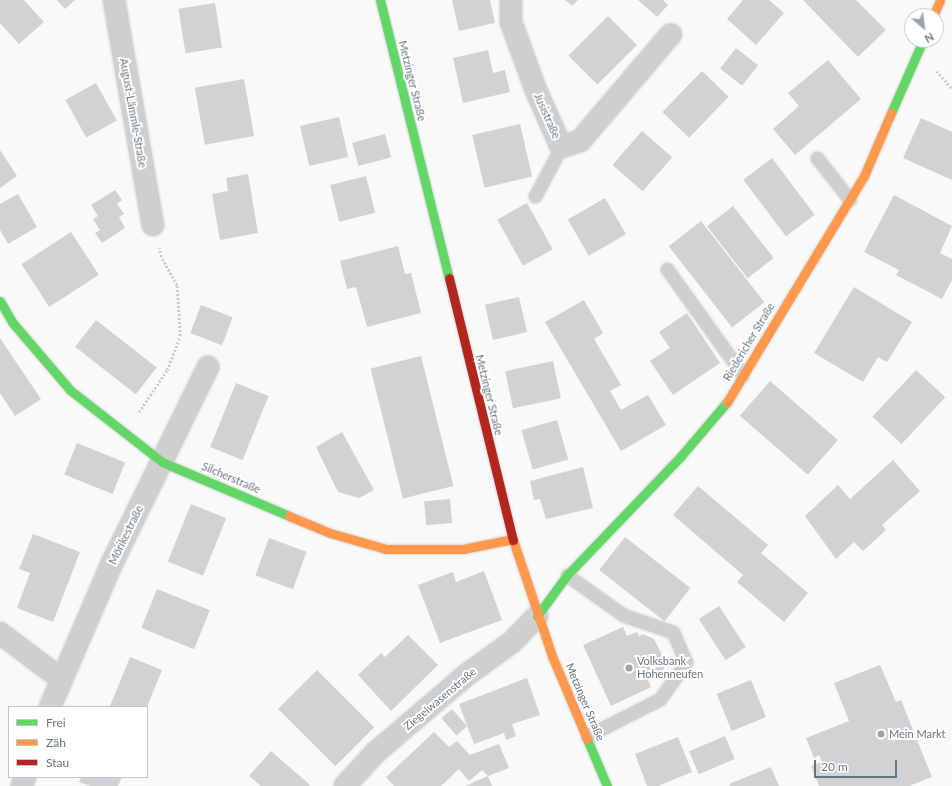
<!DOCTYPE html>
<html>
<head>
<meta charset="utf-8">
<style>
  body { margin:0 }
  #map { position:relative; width:952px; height:786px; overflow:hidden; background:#f9f9f9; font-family:Lato,sans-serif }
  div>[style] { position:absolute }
  .building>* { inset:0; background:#d0d2d3; transform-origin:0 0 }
  .path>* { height:2.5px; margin-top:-1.25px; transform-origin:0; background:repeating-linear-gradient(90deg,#cbcccd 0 2px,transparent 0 4px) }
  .roads { filter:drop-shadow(0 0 1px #d5d6d7) drop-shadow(0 0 1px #d5d6d7) }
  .lane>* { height:13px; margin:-6.5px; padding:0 6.5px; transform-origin:6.5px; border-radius:6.5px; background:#cecfd0 }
  .street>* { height:22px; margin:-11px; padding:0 11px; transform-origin:11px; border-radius:11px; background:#cecfd0 }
  .fast>* { height:9px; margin:-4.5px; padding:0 4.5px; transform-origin:4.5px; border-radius:4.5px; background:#63d668 }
  .slow>* { height:9px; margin:-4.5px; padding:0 4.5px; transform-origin:4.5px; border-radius:4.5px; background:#ff974d }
  .jam>* { height:9px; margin:-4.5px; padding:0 4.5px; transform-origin:4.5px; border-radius:4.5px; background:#b3261e }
  .dots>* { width:11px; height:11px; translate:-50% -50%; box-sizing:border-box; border:2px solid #fff; border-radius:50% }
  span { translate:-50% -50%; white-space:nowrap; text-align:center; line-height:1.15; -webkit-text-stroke:4px #fff; paint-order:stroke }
  .street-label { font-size:11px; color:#657683 }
  .poi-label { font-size:11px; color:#657683 }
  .left { translate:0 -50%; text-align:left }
  .legend { position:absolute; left:8px; top:706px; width:140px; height:72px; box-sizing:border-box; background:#fff; border:1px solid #c1c8cd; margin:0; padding:5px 7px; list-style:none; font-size:12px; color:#657683 }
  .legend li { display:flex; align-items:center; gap:8px; height:20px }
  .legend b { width:20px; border:1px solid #c1c8cd }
  .north { position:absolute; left:904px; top:8px; width:40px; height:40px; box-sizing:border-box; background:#fff; border:1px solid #c1c8cd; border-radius:50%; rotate:152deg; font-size:11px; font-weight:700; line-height:16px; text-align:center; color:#657683 }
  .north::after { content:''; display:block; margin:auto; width:14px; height:18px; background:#99a4ac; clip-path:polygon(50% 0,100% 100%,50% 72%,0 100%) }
  .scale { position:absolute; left:814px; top:760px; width:83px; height:18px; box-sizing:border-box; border:2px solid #657683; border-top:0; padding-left:5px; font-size:12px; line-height:14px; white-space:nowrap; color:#657683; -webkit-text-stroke:3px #fff; paint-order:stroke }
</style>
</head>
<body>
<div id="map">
  <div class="building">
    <i style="clip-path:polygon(0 0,24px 0,44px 22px,19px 44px,0 23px)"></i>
    <i style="clip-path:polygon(57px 0,75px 0,65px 9px)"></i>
    <i style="clip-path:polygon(452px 0,490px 0,495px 23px,459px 31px)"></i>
    <i style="clip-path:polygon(565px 0,578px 0,572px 6px)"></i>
    <i style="clip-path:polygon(638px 0,663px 0,668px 5px,657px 17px)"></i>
    <i style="clip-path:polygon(743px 0,769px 0,784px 13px,756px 45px,727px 19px)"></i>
    <i style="clip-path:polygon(803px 0,856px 0,886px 30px,858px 57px)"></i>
    <i style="left:215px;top:3px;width:45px;height:37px;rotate:81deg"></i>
    <i style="left:608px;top:16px;width:41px;height:56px;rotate:45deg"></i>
    <i style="left:736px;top:48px;width:28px;height:26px;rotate:38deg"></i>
    <i style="clip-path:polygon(488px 50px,493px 73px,505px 70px,510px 92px,463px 103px,453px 58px)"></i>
    <i style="clip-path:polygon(828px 60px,861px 99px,795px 155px,773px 129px,799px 106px,788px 93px)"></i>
    <i style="left:702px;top:71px;width:37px;height:57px;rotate:44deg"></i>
    <i style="left:244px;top:79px;width:58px;height:50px;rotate:80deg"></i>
    <i style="left:96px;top:83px;width:43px;height:35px;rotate:61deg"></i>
    <i style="left:339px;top:117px;width:41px;height:40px;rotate:77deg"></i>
    <i style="clip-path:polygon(921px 118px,952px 132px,952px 180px,903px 158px)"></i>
    <i style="left:520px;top:124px;width:54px;height:49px;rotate:77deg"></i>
    <i style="left:642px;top:131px;width:40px;height:45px;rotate:41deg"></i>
    <i style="left:385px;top:134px;width:24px;height:34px;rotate:75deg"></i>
    <i style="clip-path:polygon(0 150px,17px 176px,0 188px)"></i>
    <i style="left:772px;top:158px;width:71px;height:36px;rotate:53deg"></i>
    <i style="clip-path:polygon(248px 174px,258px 233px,220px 240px,212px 194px,228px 191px,226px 178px)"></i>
    <i style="left:366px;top:176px;width:38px;height:37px;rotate:76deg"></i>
    <i style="clip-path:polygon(115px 190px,122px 200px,117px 204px,124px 214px,119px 217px,125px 228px,102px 243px,95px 233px,100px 230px,93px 219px,98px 216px,91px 205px)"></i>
    <i style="clip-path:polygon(18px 194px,37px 227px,8px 244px,0 230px,0 204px)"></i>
    <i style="clip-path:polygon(894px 195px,952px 226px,940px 253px,952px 259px,952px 280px,942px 299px,896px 275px,899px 270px,864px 252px)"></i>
    <i style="left:605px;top:198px;width:42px;height:43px;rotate:60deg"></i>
    <i style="left:527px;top:203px;width:53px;height:34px;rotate:61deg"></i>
    <i style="left:733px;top:206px;width:66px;height:33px;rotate:52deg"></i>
    <i style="left:701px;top:221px;width:103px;height:41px;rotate:52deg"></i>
    <i style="left:71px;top:232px;width:51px;height:59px;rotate:57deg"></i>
    <i style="clip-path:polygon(398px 246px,405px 274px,411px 273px,421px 313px,367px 327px,356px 287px,347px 289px,340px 261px)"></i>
    <i style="clip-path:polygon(854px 287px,912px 322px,887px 362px,878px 357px,863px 382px,814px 353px)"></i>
    <i style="left:519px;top:297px;width:36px;height:35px;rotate:77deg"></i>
    <i style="clip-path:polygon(584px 300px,603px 333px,594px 339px,621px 385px,610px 391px,621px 410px,648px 395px,666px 425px,621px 451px,545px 322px)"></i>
    <i style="left:201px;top:305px;width:34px;height:30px;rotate:21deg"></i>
    <i style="clip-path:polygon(687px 313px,720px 363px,673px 395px,650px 361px,670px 348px,659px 332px)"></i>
    <i style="left:96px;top:320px;width:77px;height:34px;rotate:38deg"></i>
    <i style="clip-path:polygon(0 338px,41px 399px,15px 416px,0 393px)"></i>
    <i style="left:421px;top:356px;width:134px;height:52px;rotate:76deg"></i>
    <i style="left:553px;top:361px;width:38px;height:49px;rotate:78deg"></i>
    <i style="left:916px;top:370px;width:40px;height:64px;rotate:43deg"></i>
    <i style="left:770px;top:381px;width:90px;height:46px;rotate:41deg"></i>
    <i style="left:236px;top:383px;width:35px;height:69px;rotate:22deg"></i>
    <i style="left:557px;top:420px;width:41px;height:37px;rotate:74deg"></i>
    <i style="clip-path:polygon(342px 432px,374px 490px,359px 498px,338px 492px,316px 447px)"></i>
    <i style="left:77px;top:443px;width:52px;height:34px;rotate:22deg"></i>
    <i style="clip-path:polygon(893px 460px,920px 491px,882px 525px,886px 530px,863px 551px,854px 542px,836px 559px,805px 516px,838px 485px,850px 499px)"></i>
    <i style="clip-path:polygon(583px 467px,593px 508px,546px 519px,540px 499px,534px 500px,530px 481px)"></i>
    <i style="clip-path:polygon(698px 486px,768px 545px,761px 553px,808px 593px,784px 622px,737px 582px,743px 575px,673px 515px)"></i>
    <i style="left:450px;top:499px;width:24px;height:26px;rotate:85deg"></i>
    <i style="left:191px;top:504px;width:38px;height:62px;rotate:22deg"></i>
    <i style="clip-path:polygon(33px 534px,80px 552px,53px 622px,17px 608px,30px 573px,19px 569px)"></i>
    <i style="left:625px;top:537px;width:83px;height:42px;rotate:38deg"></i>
    <i style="left:269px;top:538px;width:40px;height:40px;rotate:20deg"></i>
    <i style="clip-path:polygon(484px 571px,502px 620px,440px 643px,418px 585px,453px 572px,456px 582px)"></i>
    <i style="left:157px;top:589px;width:57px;height:42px;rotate:22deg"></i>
    <i style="left:719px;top:606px;width:49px;height:24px;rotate:57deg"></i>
    <i style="clip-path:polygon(623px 627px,627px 636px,637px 632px,639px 636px,643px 634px,654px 639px,666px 663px,662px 673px,648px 680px,651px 687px,611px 706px,583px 645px)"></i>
    <i style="clip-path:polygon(408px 635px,438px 665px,391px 711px,358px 675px,381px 653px,385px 657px)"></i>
    <i style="clip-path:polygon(130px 657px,162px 670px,147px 707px,110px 706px)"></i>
    <i style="clip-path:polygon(880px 665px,896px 702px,901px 700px,932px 777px,909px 786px,819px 786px,811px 766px,822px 762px,819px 755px,814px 758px,806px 738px,849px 721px,834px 683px)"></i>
    <i style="left:317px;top:670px;width:81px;height:55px;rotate:45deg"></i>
    <i style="clip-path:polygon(527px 678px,540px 715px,512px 724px,516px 736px,506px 740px,504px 733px,474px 744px,459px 704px)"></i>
    <i style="left:751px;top:680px;width:40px;height:37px;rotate:68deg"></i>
    <i style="left:452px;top:709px;width:23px;height:14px;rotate:49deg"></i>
    <i style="clip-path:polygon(434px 732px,449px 747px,457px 741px,470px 755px,499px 744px,509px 768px,488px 776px,482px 770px,469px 781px,459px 769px,441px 786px,394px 786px,386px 777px)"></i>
    <i style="left:725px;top:736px;width:25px;height:39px;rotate:67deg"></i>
    <i style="clip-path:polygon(678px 737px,692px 772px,658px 786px,647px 786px,635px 754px)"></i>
    <i style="clip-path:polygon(271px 751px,310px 785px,309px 786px,261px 786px,249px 776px)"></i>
    <i style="clip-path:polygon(771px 767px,779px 786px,730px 786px,729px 784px)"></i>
    <i style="clip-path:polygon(488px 776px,492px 786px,465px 786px)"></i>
    <i style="clip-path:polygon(81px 777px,122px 777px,118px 786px,90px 786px,79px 782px)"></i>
  </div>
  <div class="path">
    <i style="left:937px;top:71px;width:23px;rotate:50deg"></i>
    <i style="left:139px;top:412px;width:50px;rotate:-56.3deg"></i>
    <i style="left:167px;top:370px;width:36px;rotate:-69deg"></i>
    <i style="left:180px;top:336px;width:51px;rotate:-93.4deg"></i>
    <i style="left:177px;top:285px;width:32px;rotate:-120deg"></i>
    <i style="left:161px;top:257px;width:9px;rotate:-103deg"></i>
  </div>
  <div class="roads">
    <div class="lane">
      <i style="left:817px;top:158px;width:53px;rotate:51.8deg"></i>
      <i style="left:535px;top:196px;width:55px;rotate:-62deg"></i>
      <i style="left:667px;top:269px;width:130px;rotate:54.4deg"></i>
      <i style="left:567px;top:575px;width:69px;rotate:35.5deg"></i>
      <i style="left:623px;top:615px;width:53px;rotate:18.8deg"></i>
      <i style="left:673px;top:632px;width:33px;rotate:67deg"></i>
      <i style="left:686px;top:662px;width:45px;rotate:125.1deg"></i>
      <i style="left:660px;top:699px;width:82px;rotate:153.1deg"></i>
    </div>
    <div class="street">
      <i style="left:114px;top:0;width:228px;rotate:80.2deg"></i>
      <i style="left:511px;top:0;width:22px;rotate:90deg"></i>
      <i style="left:511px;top:22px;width:70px;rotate:70deg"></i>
      <i style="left:535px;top:88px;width:64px;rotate:66.2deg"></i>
      <i style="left:561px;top:147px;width:20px;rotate:-18deg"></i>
      <i style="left:580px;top:141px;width:140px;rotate:-49.6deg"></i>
      <i style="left:0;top:633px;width:76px;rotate:37deg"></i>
      <i style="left:50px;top:707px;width:159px;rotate:-66.7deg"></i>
      <i style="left:113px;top:561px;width:216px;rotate:-63.9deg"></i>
      <i style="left:22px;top:786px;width:9px;rotate:-72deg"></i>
      <i style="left:345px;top:786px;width:45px;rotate:-47.7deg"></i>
      <i style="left:375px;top:753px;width:118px;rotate:-40.5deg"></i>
      <i style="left:465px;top:676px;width:58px;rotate:-35.9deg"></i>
      <i style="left:512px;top:642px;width:36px;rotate:-46deg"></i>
    </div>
    <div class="fast">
      <i style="left:380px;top:0;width:286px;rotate:76.1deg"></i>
      <i style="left:891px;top:113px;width:80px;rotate:-66.3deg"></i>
      <i style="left:0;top:301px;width:24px;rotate:60deg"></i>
      <i style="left:12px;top:322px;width:89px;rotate:49.5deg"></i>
      <i style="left:70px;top:390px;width:117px;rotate:38deg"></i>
      <i style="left:162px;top:462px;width:138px;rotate:23deg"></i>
      <i style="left:537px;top:616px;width:51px;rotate:-53.8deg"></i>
      <i style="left:567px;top:575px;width:165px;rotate:-46.2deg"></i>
      <i style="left:681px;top:456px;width:71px;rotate:-49.6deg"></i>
      <i style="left:587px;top:739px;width:51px;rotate:66.9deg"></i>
    </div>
    <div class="slow">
      <i style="left:933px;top:16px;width:17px;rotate:-66deg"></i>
      <i style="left:727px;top:402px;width:264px;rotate:-58.8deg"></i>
      <i style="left:864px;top:176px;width:69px;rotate:-66.8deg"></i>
      <i style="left:289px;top:516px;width:44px;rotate:22.5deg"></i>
      <i style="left:330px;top:533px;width:58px;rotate:15.9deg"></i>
      <i style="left:386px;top:549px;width:77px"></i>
      <i style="left:463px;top:549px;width:51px;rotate:-11.3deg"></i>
      <i style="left:513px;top:540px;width:122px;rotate:71.4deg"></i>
      <i style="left:552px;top:656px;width:90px;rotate:67.1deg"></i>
    </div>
    <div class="jam">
      <i style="left:449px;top:278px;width:270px;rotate:76.3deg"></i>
    </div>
  </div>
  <div class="dots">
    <i style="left:629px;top:668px;background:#99a4ac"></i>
    <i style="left:881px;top:734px;background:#99a4ac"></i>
  </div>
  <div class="street-label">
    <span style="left:412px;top:81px;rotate:76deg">Metzinger Straße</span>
    <span style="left:133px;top:113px;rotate:80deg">August-Lämmle-Straße</span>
    <span style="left:547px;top:116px;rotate:66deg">Jusistraße</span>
    <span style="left:749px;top:342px;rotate:-59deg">Riedericher Straße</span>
    <span style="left:489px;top:395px;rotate:76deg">Metzinger Straße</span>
    <span style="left:231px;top:478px;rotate:23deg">Silcherstraße</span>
    <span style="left:126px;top:535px;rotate:-64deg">Mörikestraße</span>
    <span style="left:440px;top:699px;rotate:-40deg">Ziegelwasenstraße</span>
    <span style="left:585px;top:702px;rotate:67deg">Metzinger Straße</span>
  </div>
  <div class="poi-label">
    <span class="left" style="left:637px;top:668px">Volksbank<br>Hohenneufen</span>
    <span class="left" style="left:889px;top:734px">Mein Markt</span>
  </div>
  <ul class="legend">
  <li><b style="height:5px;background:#63d668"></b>Frei</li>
  <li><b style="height:5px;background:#ff974d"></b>Zäh</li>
  <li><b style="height:5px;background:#b3261e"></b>Stau</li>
  </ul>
  <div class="north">N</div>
  <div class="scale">20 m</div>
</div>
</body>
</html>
